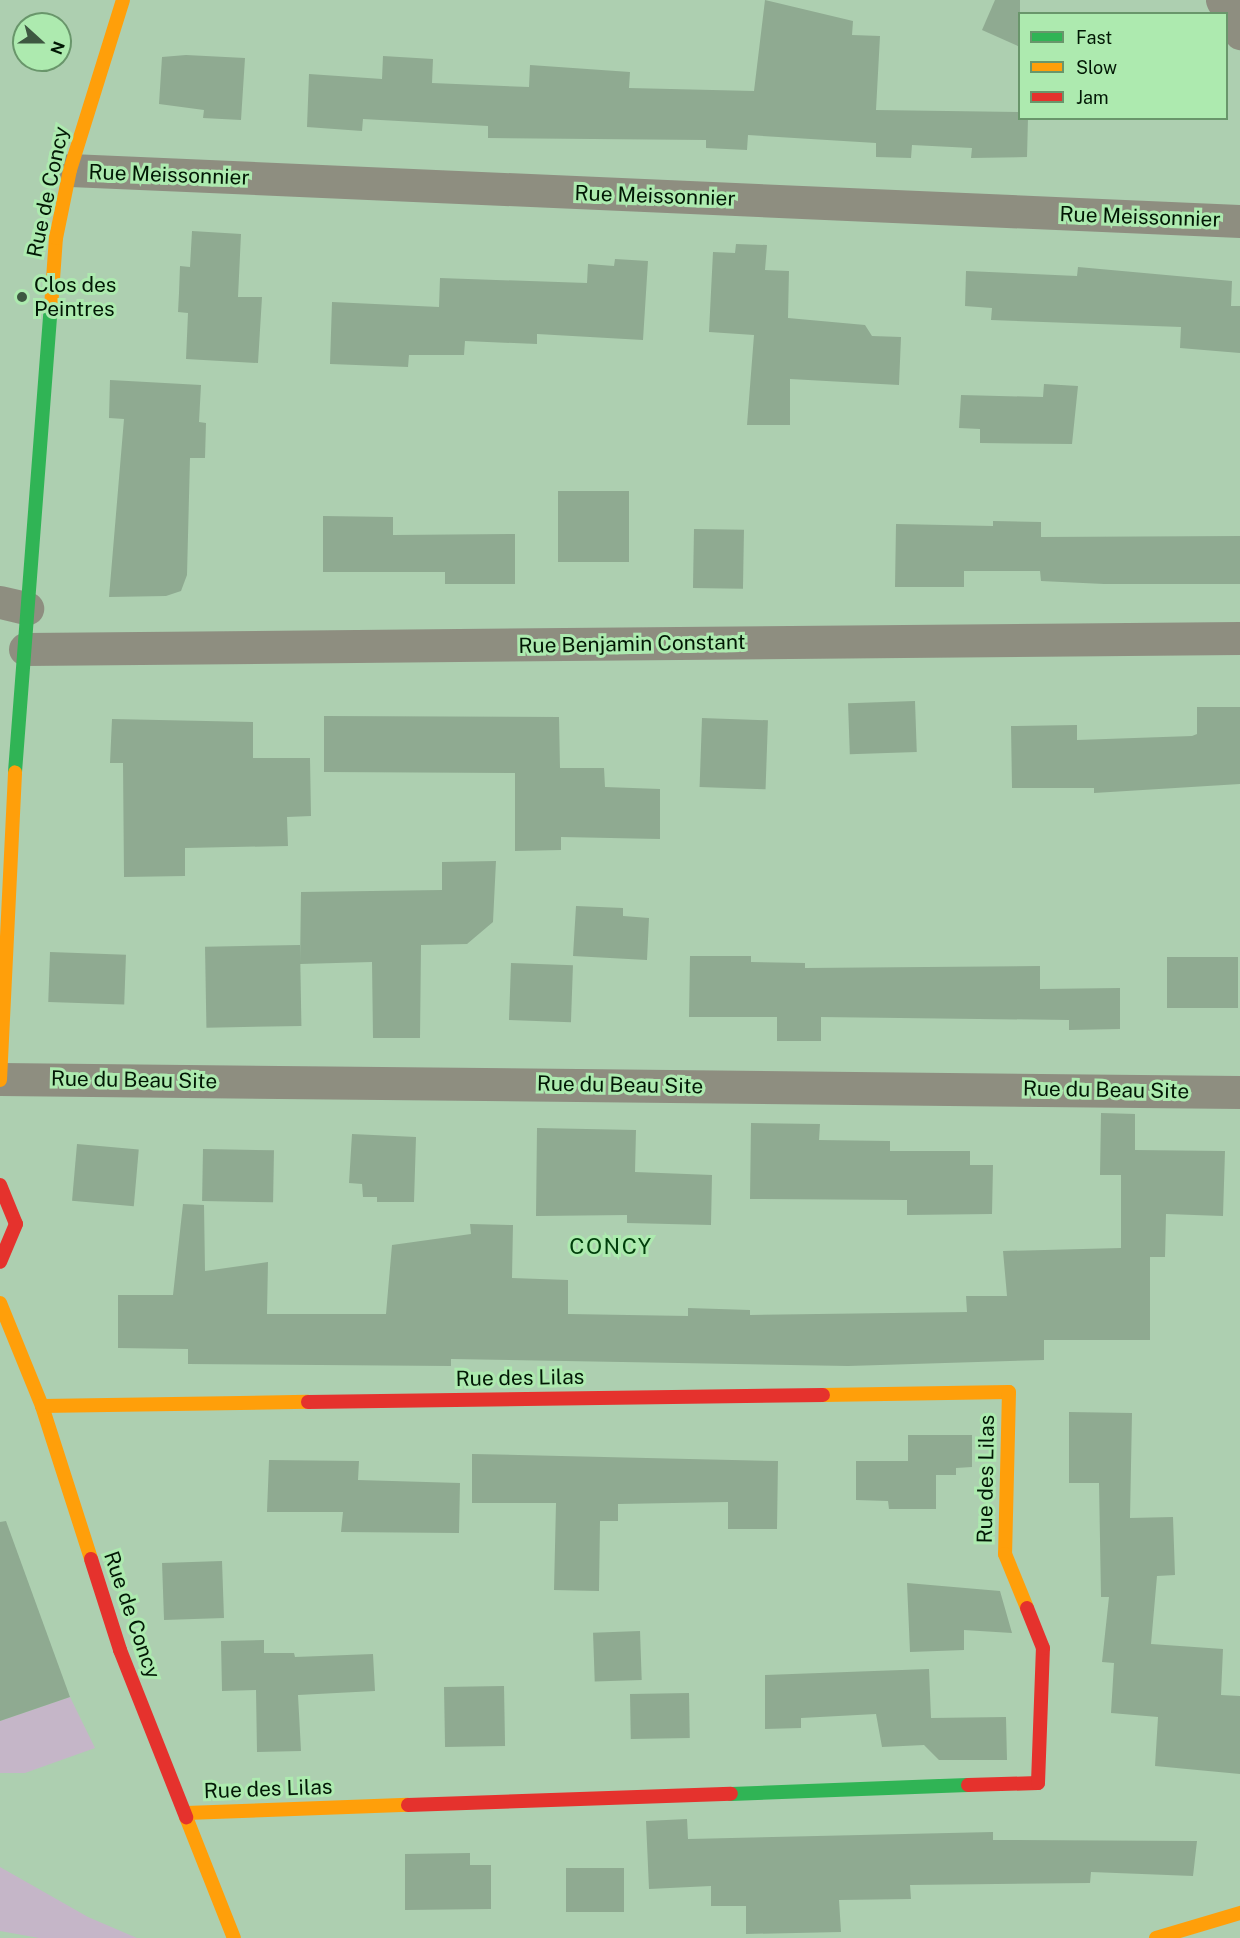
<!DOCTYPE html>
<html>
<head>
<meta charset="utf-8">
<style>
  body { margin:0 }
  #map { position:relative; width:1240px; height:1938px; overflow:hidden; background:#adcfb0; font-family:"Public Sans",sans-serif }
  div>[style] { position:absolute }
  .green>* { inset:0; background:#c5b6c8 }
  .building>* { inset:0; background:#8faa91; transform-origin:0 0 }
  .street>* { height:33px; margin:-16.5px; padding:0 16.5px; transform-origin:16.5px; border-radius:16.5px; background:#8e8e80 }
  .fast>* { height:14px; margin:-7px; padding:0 7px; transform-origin:7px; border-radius:7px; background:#30b455 }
  .slow>* { height:14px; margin:-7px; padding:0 7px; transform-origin:7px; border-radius:7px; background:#ff9f0a }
  .jam>* { height:14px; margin:-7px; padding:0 7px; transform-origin:7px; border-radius:7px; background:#e5322d }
  .dots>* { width:16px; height:16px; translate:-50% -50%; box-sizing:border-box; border:3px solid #adeaaf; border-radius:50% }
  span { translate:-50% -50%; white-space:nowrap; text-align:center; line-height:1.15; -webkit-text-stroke:6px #adeaaf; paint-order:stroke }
  .street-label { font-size:21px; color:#021805 }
  .poi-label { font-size:21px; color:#021805 }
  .left { translate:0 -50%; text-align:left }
  .neighbourhood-label { font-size:22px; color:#003e0b; letter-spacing:1.5px }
  .legend { position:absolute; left:1018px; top:12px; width:210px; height:108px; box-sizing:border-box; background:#adeaaf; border:2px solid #69966b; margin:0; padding:8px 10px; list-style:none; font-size:18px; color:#021805 }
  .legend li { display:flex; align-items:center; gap:12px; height:30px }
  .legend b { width:30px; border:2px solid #69966b }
  .north { position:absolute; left:12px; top:12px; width:60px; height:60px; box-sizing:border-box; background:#adeaaf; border:2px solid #69966b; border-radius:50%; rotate:111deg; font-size:16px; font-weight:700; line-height:24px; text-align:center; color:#021805 }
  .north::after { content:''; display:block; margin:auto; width:21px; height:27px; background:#3e5841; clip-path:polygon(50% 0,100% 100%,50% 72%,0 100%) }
</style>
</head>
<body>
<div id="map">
  <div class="green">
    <i style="clip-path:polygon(70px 1697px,95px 1748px,25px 1773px,0 1773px,0 1721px)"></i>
    <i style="clip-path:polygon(0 1867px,88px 1917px,137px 1938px,39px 1938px,0 1931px)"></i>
  </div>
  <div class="building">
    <i style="clip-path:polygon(765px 0,853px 21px,852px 35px,880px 36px,876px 110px,1020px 112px,1020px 118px,1028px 118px,1027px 157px,971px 158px,972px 148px,912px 145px,911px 158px,876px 157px,876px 143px,748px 135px,747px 150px,706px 148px,706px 140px,488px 138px,488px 126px,363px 119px,362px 131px,307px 127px,309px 74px,382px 79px,383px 56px,433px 59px,432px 83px,529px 87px,530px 65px,630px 72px,629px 88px,754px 91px)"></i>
    <i style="clip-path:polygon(995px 0,1020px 0,1020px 47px,982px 30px)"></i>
    <i style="clip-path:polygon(186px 55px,245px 58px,241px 120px,203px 118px,204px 110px,159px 104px,162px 57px)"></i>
    <i style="clip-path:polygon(192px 231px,241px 234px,238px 297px,262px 297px,258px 363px,186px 359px,188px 313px,178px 312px,179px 293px,180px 266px,190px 267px)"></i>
    <i style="clip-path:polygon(736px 244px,767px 245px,765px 270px,789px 271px,788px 318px,865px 325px,872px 336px,901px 337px,899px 385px,790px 379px,790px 425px,747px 425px,754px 335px,709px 332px,713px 252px,735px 253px)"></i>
    <i style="clip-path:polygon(615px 259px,648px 261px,643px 340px,537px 334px,537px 344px,465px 341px,464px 355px,409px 355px,408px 367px,330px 364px,332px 302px,439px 307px,440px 278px,587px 283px,588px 264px,614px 266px)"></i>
    <i style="clip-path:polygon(1078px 267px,1232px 281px,1231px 306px,1240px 306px,1240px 353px,1180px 348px,1181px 327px,991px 320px,992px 308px,965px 306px,966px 271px,1077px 276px)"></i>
    <i style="clip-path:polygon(110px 380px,201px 385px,199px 422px,206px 423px,205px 458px,190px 458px,187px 575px,181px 591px,166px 596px,109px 597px,124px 419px,109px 418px)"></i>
    <i style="clip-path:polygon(1044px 384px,1078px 386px,1072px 444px,980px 443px,980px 429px,959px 428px,961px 395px,1043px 397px)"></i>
    <i style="left:558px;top:491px;width:71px;height:71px"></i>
    <i style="clip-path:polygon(323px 516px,393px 517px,393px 535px,515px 534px,515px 584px,445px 584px,445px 572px,323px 572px)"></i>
    <i style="clip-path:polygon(993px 521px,1041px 522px,1041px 537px,1240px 536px,1240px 584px,1104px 584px,1041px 581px,1040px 571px,964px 571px,964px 587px,895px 587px,896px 524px,993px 526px)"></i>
    <i style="left:694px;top:529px;width:50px;height:59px;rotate:1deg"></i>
    <i style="left:915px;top:701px;width:51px;height:67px;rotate:88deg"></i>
    <i style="clip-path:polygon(1197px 707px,1240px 707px,1240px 784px,1094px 793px,1094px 788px,1012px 788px,1011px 726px,1077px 725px,1077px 740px,1192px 736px,1197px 734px)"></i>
    <i style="clip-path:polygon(324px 716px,559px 717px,560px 768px,604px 768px,605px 787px,660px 789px,660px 839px,561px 837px,561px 850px,515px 851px,515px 773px,324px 772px)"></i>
    <i style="left:702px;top:718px;width:66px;height:69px;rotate:2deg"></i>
    <i style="clip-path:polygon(112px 719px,253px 722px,253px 758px,310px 758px,311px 816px,287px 817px,288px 846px,185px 848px,185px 876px,124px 877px,123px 763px,110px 763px)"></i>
    <i style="clip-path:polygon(496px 861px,493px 922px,467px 944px,421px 945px,420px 1038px,373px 1038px,372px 962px,300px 964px,301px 892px,442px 890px,442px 862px)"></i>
    <i style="clip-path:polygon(576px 906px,623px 908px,623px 916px,649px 918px,647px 960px,573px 956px)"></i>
    <i style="left:300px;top:945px;width:81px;height:95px;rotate:89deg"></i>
    <i style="left:50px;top:952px;width:76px;height:50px;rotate:2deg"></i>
    <i style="clip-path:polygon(690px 956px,751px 956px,751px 962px,805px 963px,805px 968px,1040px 966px,1040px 989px,1120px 988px,1120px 1029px,1069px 1030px,1069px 1020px,821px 1017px,821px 1041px,777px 1041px,777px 1017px,689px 1017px)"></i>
    <i style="left:1238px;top:957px;width:51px;height:71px;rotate:90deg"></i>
    <i style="left:511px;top:963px;width:62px;height:57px;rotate:2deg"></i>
    <i style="clip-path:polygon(1101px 1113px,1135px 1114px,1135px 1150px,1225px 1151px,1223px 1216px,1166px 1214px,1165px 1257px,1150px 1257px,1150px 1340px,1044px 1340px,1044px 1360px,848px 1366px,451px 1359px,451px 1366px,188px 1364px,188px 1349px,118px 1348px,118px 1295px,173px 1295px,183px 1204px,204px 1205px,205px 1271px,268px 1262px,267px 1314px,386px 1314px,392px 1245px,471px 1234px,470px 1224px,513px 1225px,512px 1278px,568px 1280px,568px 1314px,688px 1316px,688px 1308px,750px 1310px,750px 1315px,967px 1312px,966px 1296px,1007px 1296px,1003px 1251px,1121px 1248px,1121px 1175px,1100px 1175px)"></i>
    <i style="clip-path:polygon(751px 1123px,820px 1124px,819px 1140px,890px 1141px,890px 1151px,970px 1151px,970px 1165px,993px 1165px,992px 1214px,907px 1215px,907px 1200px,750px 1199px)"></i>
    <i style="clip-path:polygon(537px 1128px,636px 1130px,635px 1172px,712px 1175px,711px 1225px,627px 1223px,627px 1215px,536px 1216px)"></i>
    <i style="clip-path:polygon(352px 1134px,416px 1137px,414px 1202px,377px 1202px,377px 1197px,363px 1197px,362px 1184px,349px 1183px)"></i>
    <i style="left:77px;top:1144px;width:62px;height:57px;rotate:5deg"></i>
    <i style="left:203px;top:1149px;width:71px;height:52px;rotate:1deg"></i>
    <i style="clip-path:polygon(1069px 1412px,1132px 1413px,1130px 1518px,1173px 1517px,1175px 1575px,1157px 1576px,1151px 1644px,1223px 1649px,1221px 1695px,1240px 1696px,1240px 1774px,1155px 1766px,1158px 1717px,1111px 1713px,1114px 1663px,1102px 1662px,1109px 1597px,1101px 1597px,1099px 1483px,1069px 1483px)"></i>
    <i style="clip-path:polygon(908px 1435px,972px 1435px,972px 1467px,956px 1468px,956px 1475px,936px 1475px,936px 1509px,889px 1509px,888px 1501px,856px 1500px,856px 1461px,908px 1461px)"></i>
    <i style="clip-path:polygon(472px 1454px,778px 1461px,777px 1529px,728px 1529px,728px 1502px,618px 1504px,618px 1521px,600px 1521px,599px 1591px,554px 1590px,556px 1503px,472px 1503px)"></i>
    <i style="clip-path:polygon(269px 1460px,359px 1461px,358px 1480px,460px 1483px,459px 1533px,341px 1532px,343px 1512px,267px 1512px)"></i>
    <i style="clip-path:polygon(6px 1521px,70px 1697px,0 1721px,0 1522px)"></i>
    <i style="left:222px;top:1561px;width:57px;height:60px;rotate:88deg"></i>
    <i style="clip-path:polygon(907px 1583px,1000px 1591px,1012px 1633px,964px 1630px,964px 1650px,910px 1652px)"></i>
    <i style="left:640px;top:1631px;width:49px;height:47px;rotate:88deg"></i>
    <i style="clip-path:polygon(264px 1640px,264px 1653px,294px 1653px,295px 1657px,373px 1654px,375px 1691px,298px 1695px,301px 1751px,257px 1752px,256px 1690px,222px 1691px,221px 1641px)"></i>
    <i style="clip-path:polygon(929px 1669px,931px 1718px,1006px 1717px,1007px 1760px,939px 1760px,924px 1745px,882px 1747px,876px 1714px,801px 1718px,801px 1728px,765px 1729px,765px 1675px)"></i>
    <i style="left:504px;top:1686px;width:60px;height:60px;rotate:89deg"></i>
    <i style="left:689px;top:1693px;width:45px;height:59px;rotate:89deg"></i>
    <i style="clip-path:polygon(687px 1819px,688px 1839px,993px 1832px,993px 1840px,1197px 1841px,1193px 1876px,1091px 1872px,1090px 1883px,910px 1885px,911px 1899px,839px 1900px,841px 1932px,746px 1934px,746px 1906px,711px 1906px,711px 1886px,649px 1889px,646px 1821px)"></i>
    <i style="clip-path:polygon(470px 1853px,470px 1865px,491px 1865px,491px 1909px,405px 1910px,405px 1854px)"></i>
    <i style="left:566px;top:1868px;width:58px;height:44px"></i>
  </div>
  <div class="street">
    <i style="left:1222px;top:0;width:38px;rotate:61deg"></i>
    <i style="left:70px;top:170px;width:1171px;rotate:2.5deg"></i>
    <i style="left:0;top:602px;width:28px;rotate:13deg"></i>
    <i style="left:25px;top:649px;width:1215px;rotate:-0.52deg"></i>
    <i style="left:0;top:1079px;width:1240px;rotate:0.6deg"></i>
  </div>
  <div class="fast">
    <i style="left:15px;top:772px;width:466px;rotate:-85.6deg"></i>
    <i style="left:731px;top:1794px;width:237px;rotate:-2.2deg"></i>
  </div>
  <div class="slow">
    <i style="left:51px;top:307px;width:69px;rotate:-85.9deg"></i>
    <i style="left:56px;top:238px;width:69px;rotate:-78.4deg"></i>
    <i style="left:70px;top:170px;width:178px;rotate:-72.7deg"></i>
    <i style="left:0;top:1080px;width:308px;rotate:-87.2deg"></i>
    <i style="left:0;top:1303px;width:111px;rotate:67.8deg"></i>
    <i style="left:42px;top:1406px;width:161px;rotate:72.2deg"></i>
    <i style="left:823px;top:1395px;width:186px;rotate:-0.9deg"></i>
    <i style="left:1009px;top:1392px;width:162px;rotate:91.4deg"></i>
    <i style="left:1005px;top:1554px;width:58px;rotate:67.8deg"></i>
    <i style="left:42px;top:1406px;width:266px;rotate:-0.9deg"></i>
    <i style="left:186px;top:1813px;width:222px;rotate:-2.1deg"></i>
    <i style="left:186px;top:1817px;width:130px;rotate:68.4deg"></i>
    <i style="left:1156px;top:1938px;width:88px;rotate:-16.6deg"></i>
  </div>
  <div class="jam">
    <i style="left:0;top:1185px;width:42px;rotate:67.7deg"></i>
    <i style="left:16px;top:1224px;width:41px;rotate:112.8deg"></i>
    <i style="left:308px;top:1402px;width:515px;rotate:-0.78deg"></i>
    <i style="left:91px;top:1559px;width:96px;rotate:72.3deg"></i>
    <i style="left:120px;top:1650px;width:180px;rotate:68.4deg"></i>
    <i style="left:968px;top:1785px;width:70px;rotate:-1.6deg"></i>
    <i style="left:1038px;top:1783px;width:135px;rotate:-87.9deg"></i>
    <i style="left:1043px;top:1648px;width:43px;rotate:-111.8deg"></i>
    <i style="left:408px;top:1805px;width:323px;rotate:-2deg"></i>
  </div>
  <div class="dots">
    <i style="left:22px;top:297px;background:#3e5841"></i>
  </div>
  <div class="street-label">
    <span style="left:169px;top:175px;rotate:2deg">Rue Meissonnier</span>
    <span style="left:48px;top:192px;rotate:-78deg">Rue de Concy</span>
    <span style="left:655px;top:196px;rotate:2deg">Rue Meissonnier</span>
    <span style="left:1140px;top:217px;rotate:2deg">Rue Meissonnier</span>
    <span style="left:632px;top:644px;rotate:-1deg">Rue Benjamin Constant</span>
    <span style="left:134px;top:1080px;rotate:1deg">Rue du Beau Site</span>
    <span style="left:620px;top:1085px;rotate:1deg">Rue du Beau Site</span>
    <span style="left:1106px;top:1090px;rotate:1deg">Rue du Beau Site</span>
    <span style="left:520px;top:1378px;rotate:-1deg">Rue des Lilas</span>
    <span style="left:986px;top:1479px;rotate:-89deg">Rue des Lilas</span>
    <span style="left:132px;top:1615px;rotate:71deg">Rue de Concy</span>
    <span style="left:268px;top:1789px;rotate:-2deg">Rue des Lilas</span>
  </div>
  <div class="poi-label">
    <span class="left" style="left:34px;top:297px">Clos des<br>Peintres</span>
  </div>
  <div class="neighbourhood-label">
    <span style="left:611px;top:1247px">CONCY</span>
  </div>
  <ul class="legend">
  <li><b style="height:8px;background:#30b455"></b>Fast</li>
  <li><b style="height:8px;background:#ff9f0a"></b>Slow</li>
  <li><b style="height:8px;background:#e5322d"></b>Jam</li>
  </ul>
  <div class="north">N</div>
</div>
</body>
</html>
